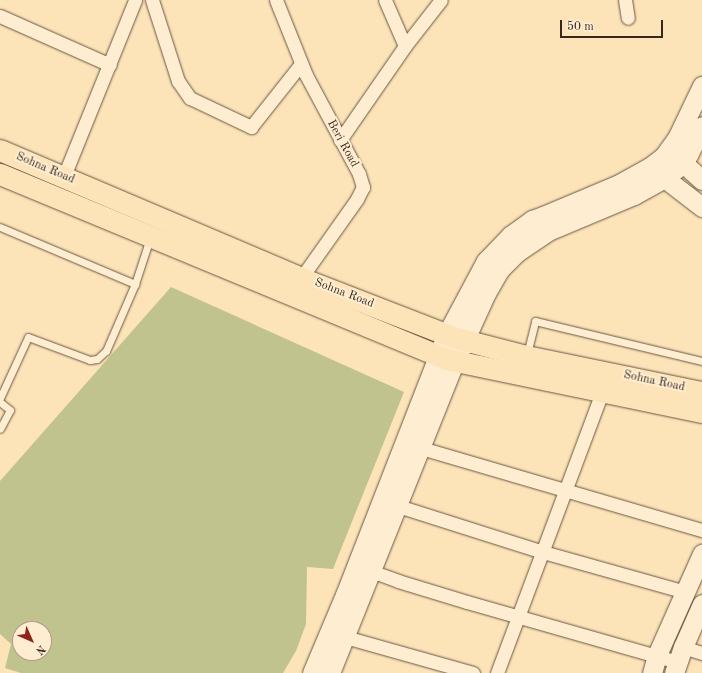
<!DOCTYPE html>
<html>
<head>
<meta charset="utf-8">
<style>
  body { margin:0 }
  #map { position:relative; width:702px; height:673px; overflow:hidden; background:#fde3b8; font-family:"Old Standard TT",serif }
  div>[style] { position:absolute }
  .green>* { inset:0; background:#c0c38e }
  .roads { filter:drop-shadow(0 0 1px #685744) drop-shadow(0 0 1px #685744) }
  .lane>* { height:7px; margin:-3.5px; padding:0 3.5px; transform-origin:3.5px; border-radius:3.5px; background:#feedd1 }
  .street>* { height:13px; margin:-6.5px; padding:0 6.5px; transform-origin:6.5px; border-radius:6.5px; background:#feedd1 }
  .secondary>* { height:19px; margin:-9.5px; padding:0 9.5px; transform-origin:9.5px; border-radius:9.5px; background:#feedd1 }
  .primary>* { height:21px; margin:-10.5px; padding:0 10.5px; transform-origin:10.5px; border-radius:10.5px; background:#fde3b8 }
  span { translate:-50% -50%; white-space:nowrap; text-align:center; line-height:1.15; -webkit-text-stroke:4px #feedd1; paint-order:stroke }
  .street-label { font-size:12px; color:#37281e }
  .north { position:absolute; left:12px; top:621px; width:40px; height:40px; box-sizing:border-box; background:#feedd1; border:1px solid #ae9e89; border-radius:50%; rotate:135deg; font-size:11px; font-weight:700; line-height:16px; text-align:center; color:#37281e }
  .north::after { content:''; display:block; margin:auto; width:14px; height:18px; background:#8f2418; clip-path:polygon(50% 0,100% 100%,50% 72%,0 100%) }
  .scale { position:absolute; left:560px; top:20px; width:103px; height:18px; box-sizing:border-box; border:2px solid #37281e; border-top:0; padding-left:5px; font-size:12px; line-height:14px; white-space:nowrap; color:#37281e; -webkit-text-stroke:3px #feedd1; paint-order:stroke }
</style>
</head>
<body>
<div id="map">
  <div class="green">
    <i style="clip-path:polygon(evenodd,171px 287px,404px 392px,333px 569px,307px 567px,306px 624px,296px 651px,283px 673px,21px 673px,5px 668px,11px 644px,0 634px,0 481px,171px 287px,20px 629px,44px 629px,44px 653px,20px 653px,20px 629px)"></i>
  </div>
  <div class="roads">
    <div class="lane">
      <i style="left:0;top:227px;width:147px;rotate:22.9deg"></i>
      <i style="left:527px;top:354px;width:34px;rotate:-76deg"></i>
      <i style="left:535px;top:321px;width:172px;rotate:13.5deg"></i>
      <i style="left:0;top:398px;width:67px;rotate:-65.3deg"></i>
      <i style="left:28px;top:337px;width:66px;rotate:20.4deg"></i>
      <i style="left:90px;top:360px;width:7px;rotate:-8deg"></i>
      <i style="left:97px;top:359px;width:12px;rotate:-42deg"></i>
      <i style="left:106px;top:351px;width:73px;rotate:-66.6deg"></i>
      <i style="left:135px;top:284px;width:48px;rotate:-71.9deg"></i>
      <i style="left:0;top:402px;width:13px;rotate:39deg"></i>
      <i style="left:10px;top:410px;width:21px;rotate:118deg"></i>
    </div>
    <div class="street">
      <i style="left:152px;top:0;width:85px;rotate:72.2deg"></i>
      <i style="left:178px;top:81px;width:21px;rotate:55deg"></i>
      <i style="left:190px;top:98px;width:68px;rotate:25.4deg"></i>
      <i style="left:251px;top:127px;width:80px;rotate:-51.6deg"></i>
      <i style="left:276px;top:0;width:81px;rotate:68.2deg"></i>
      <i style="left:306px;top:75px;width:112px;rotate:61.8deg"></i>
      <i style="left:359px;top:174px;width:14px;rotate:73deg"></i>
      <i style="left:363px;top:187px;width:13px;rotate:117deg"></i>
      <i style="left:357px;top:199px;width:97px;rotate:125.3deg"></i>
      <i style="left:385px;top:0;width:50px;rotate:66.5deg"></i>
      <i style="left:625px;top:0;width:18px;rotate:81deg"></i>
      <i style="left:0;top:16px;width:120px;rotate:24deg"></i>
      <i style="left:340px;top:140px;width:114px;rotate:-55.3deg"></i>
      <i style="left:405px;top:46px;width:58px;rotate:-52deg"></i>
      <i style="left:64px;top:176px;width:190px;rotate:-68deg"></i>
      <i style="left:421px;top:448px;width:293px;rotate:16.3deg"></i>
      <i style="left:398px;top:506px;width:152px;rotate:17.6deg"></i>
      <i style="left:543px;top:552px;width:148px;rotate:15.7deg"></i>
      <i style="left:371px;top:571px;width:29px;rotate:20deg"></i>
      <i style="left:398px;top:581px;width:72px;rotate:16.9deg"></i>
      <i style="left:467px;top:602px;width:218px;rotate:15.9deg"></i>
      <i style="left:345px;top:637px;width:133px;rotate:15.7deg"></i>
      <i style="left:683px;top:647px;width:20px;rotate:18deg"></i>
      <i style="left:497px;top:673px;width:300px;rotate:-69.5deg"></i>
    </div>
    <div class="secondary">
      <i style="left:674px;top:151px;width:14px;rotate:54deg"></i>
      <i style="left:682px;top:162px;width:27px;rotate:42deg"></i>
      <i style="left:654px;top:170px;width:61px;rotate:37.6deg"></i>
      <i style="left:312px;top:673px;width:85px;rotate:-67.1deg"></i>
      <i style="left:345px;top:595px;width:280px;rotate:-68.7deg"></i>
      <i style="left:447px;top:334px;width:83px;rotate:-61.9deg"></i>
      <i style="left:486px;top:261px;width:35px;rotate:-46deg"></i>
      <i style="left:510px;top:236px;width:27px;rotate:-36deg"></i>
      <i style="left:532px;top:220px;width:12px;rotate:-20deg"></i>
      <i style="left:543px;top:216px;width:82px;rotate:-22.8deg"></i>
      <i style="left:619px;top:184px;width:35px;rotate:-29deg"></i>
      <i style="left:650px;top:167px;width:18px;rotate:-38deg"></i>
      <i style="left:664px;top:156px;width:22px;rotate:-54deg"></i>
      <i style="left:677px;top:138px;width:58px;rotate:-64.3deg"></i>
      <i style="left:330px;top:673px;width:336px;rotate:-68.2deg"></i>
      <i style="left:455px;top:361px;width:75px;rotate:-65.5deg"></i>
      <i style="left:486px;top:293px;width:28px;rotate:-60deg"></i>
      <i style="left:500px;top:269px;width:24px;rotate:-45deg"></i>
      <i style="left:517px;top:252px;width:37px;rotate:-34deg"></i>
      <i style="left:548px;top:231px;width:93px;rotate:-22.7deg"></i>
      <i style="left:634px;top:195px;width:33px;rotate:-29deg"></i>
      <i style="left:663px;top:179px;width:18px;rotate:-38deg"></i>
      <i style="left:677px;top:168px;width:17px;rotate:-50deg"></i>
      <i style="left:688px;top:155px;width:32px;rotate:-64deg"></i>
      <i style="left:652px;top:673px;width:19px;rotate:-74deg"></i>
      <i style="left:657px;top:655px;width:111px;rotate:-66deg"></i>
      <i style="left:674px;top:673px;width:28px;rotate:-71deg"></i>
      <i style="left:683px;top:647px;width:47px;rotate:-66.2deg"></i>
    </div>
    <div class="primary">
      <i style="left:0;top:150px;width:327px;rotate:23deg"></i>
      <i style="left:301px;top:278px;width:166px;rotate:21.2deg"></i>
      <i style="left:456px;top:338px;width:72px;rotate:14.4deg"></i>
      <i style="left:526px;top:356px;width:180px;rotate:11.6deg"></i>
      <i style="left:0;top:174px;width:483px;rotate:22.5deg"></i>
      <i style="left:446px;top:359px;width:261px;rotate:11.7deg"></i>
    </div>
  </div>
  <div class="street-label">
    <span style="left:342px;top:144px;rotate:61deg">Beri Road</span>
    <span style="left:45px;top:169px;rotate:23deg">Sohna Road</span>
    <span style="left:344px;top:294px;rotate:21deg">Sohna Road</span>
    <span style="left:654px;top:382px;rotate:12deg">Sohna Road</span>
  </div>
  <div class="north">N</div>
  <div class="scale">50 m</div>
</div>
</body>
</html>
